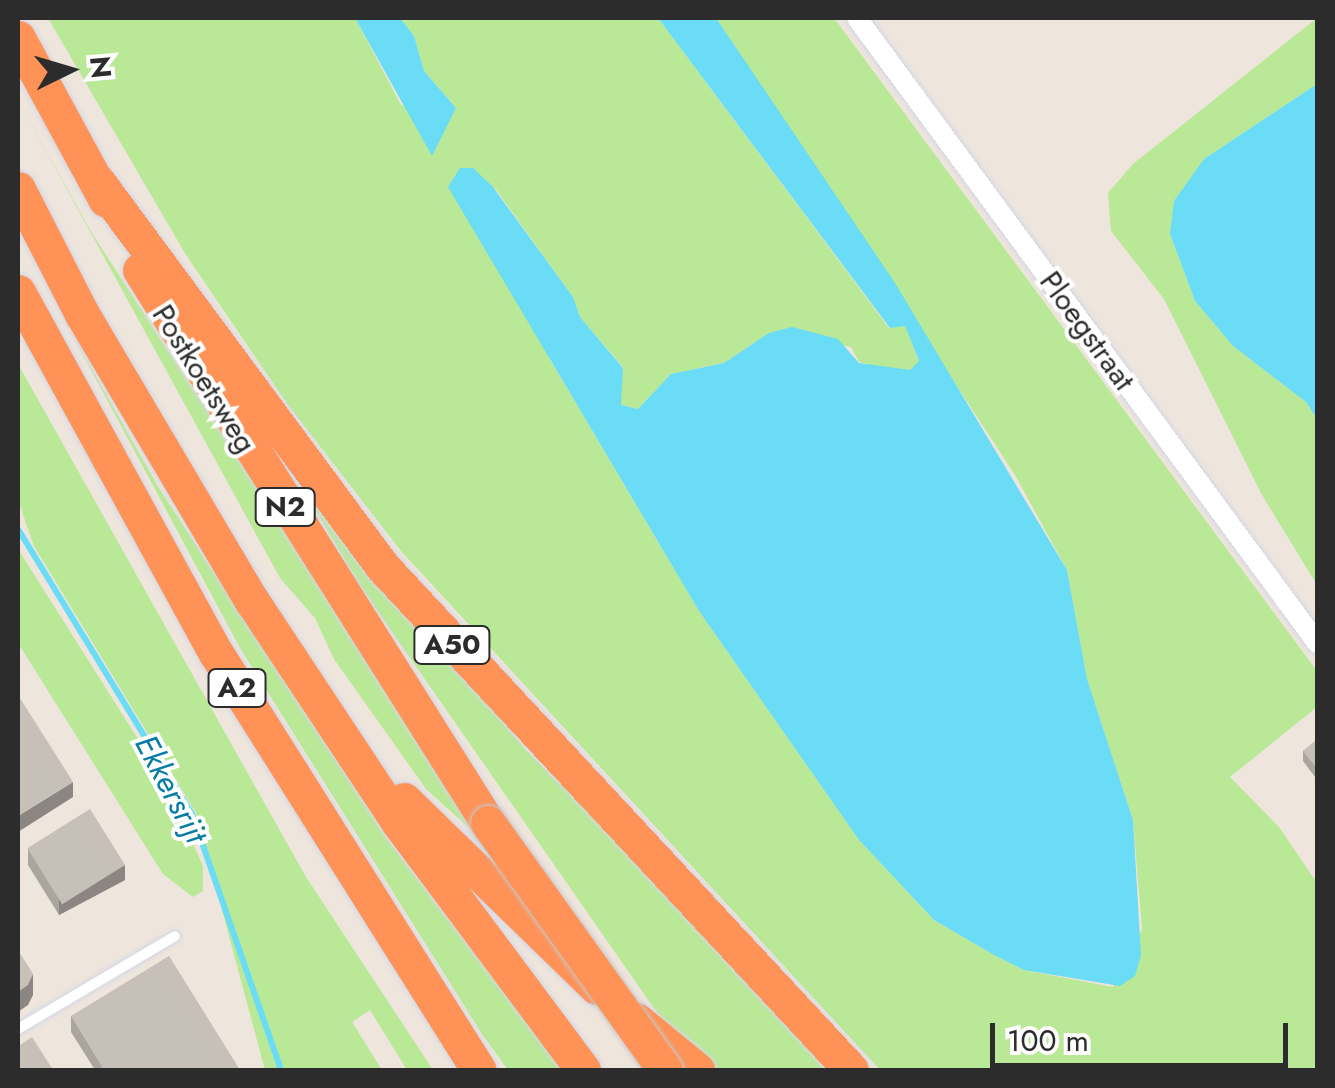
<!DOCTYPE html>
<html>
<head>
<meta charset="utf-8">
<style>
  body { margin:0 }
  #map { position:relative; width:1335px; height:1088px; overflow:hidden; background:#eee5dd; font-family:Jost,sans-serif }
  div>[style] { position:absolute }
  .green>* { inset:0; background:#b9e896 }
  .water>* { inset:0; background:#6adcf6 }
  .stream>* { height:6px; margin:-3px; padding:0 3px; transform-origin:3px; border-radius:3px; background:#6adcf6 }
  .roads { filter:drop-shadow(0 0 2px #d2d7e5) drop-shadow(0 0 2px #d2d7e5) }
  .lane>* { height:10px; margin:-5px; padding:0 5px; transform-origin:5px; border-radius:5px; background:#fff }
  .street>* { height:20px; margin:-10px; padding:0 10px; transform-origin:10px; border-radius:10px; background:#fff }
  .highway>* { height:35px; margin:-17.5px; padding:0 17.5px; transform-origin:17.5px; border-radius:17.5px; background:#ff9257 }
  .bridges { filter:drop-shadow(0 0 2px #c8c8c8) drop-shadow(0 0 2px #c8c8c8) }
  .highway-bridge>* { height:35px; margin:-17.5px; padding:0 17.5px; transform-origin:17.5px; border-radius:17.5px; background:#ff9257 }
  .wall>* { inset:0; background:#aaa59e }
  .shaded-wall>* { inset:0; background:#8b8681 }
  .building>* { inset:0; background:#c6c0b8; transform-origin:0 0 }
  span { translate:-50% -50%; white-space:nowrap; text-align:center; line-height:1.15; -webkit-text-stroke:8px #fff; paint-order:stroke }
  .shield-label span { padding:2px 8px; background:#fff; border:2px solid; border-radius:8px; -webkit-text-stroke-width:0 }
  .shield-label { font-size:28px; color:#2c2c2c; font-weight:700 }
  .street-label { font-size:30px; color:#2c2c2c }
  .water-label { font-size:32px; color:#057ca6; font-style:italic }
  .frame { position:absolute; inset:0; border:20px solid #2c2c2c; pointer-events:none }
  .north { position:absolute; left:20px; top:20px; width:100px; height:100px; -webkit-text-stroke:8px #fff; paint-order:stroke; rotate:85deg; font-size:28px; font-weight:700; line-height:40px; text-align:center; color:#2c2c2c }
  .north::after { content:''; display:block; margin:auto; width:35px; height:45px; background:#2c2c2c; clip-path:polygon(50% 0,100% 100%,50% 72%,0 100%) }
  .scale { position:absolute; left:990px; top:1023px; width:298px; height:45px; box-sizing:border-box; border:5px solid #2c2c2c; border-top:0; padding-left:12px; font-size:30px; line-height:35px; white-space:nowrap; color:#2c2c2c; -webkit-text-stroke:8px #fff; paint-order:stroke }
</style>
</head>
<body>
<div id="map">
  <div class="green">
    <i style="clip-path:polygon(48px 18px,355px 18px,401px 105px,456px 108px,424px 71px,414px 36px,400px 18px,658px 18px,889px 328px,905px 325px,919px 362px,909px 371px,887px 369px,859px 362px,851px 347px,769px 333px,724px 363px,671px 374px,638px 409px,620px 405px,623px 367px,580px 317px,573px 297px,494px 187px,549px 358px,699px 611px,859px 840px,934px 920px,994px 955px,1024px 970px,1113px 987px,1142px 929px,1133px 820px,1087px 679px,1067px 570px,1015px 475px,716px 18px,834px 18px,1317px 671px,1317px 707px,1230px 777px,1279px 827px,1317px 883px,1317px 1070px,880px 1070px,401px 551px,288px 405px,186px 255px)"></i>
    <i style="clip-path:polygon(1317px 18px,1317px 84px,1204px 159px,1170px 234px,1195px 301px,1233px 346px,1306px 402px,1317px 419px,1317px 585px,1262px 495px,1164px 299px,1111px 231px,1108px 193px,1133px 164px)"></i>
    <i style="clip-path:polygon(18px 100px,93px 235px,489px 846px,426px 789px,334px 659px,315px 618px,280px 578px)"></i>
    <i style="clip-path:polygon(67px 325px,159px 488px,385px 836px,562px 1070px,508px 1070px,482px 1034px,240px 648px)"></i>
    <i style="clip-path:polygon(18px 364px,306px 877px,433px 1070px,407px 1070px,370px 1010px,352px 1022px,382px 1070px,265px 1070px,196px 813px,34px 546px,18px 500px)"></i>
    <i style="clip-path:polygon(295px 476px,526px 750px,721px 946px,825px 1070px,717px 1070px,667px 1027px,360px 586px)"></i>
    <i style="clip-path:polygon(18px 549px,167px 785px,203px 866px,203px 891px,193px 897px,163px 874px,18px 643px)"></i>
  </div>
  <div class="water">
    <i style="clip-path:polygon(355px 18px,400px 18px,414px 36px,424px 71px,456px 108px,432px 156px)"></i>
    <i style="clip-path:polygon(658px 18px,716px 18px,895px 283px,1067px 570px,1087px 679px,1133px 820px,1141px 955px,1135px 976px,1120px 986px,1024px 970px,994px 955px,934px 920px,859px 840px,699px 611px,448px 187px,460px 168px,473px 168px,493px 187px,573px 297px,580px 317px,623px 368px,621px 405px,638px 409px,671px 374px,724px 363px,769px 333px,792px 327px,838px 339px,859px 363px,910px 370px,919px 361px,905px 326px,890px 328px)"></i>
    <i style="clip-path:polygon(1317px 84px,1317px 419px,1306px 402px,1233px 346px,1195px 301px,1170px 234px,1174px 201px,1204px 159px)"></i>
  </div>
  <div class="stream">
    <i style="left:18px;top:529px;width:334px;rotate:58.6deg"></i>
    <i style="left:192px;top:814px;width:271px;rotate:70.8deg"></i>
  </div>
  <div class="roads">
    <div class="lane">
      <i style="left:18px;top:1029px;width:182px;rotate:-30.6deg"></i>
    </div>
    <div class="street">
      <i style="left:857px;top:18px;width:777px;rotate:53.63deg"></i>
    </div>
    <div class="highway">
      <i style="left:18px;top:38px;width:184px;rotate:61.5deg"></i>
      <i style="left:98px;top:182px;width:478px;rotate:53.5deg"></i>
      <i style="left:382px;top:566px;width:688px;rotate:47.06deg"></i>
      <i style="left:18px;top:189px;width:140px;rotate:62.9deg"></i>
      <i style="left:82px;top:314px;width:334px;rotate:59.4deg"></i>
      <i style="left:252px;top:601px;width:266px;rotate:56.5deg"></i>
      <i style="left:399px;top:823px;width:308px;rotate:53.3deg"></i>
      <i style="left:140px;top:270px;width:653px;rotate:57.82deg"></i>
      <i style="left:18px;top:292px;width:412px;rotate:61.3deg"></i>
      <i style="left:216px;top:653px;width:493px;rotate:57.8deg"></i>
      <i style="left:404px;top:800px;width:268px;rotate:44.2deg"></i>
      <i style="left:636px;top:1020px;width:79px;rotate:39.3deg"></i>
    </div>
  </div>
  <div class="bridges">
    <div class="highway-bridge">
      <i style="left:488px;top:823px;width:304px;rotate:54.4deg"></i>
    </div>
  </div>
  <div class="wall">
    <i style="clip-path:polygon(1318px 739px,1318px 781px,1303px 761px,1303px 751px)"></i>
    <i style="clip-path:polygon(28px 849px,125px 880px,59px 915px,28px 865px)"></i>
    <i style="clip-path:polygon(71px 1016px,240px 1070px,95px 1070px,71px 1032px)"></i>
  </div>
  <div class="shaded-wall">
    <i style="clip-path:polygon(73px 782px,73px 797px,18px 832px,18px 816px)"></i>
    <i style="clip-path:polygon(125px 865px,125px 880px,59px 915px,59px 899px)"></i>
    <i style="clip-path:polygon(33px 974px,33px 995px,28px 1005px,18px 1012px,18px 992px)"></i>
  </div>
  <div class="building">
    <i style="clip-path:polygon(18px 695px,73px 782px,18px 816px)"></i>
    <i style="clip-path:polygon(1318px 739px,1318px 770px,1303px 751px)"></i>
    <i style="left:90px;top:809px;width:66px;height:74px;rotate:58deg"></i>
    <i style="clip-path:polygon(18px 950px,33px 974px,28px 985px,18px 992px)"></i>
    <i style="clip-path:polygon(169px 956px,240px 1070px,96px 1070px,102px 1067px,71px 1016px)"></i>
    <i style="clip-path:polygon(32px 1037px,53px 1070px,18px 1070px,18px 1041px,20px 1045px)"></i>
  </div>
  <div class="shield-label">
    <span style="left:285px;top:507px">N2</span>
    <span style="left:452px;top:645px">A50</span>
    <span style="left:237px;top:688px">A2</span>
  </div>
  <div class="street-label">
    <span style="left:1087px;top:331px;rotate:54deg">Ploegstraat</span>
    <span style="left:204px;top:379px;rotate:58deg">Postkoetsweg</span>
  </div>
  <div class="water-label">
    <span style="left:171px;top:789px;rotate:62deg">Ekkersrijt</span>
  </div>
  <div class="frame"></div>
  <div class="north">N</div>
  <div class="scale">100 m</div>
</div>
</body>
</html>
